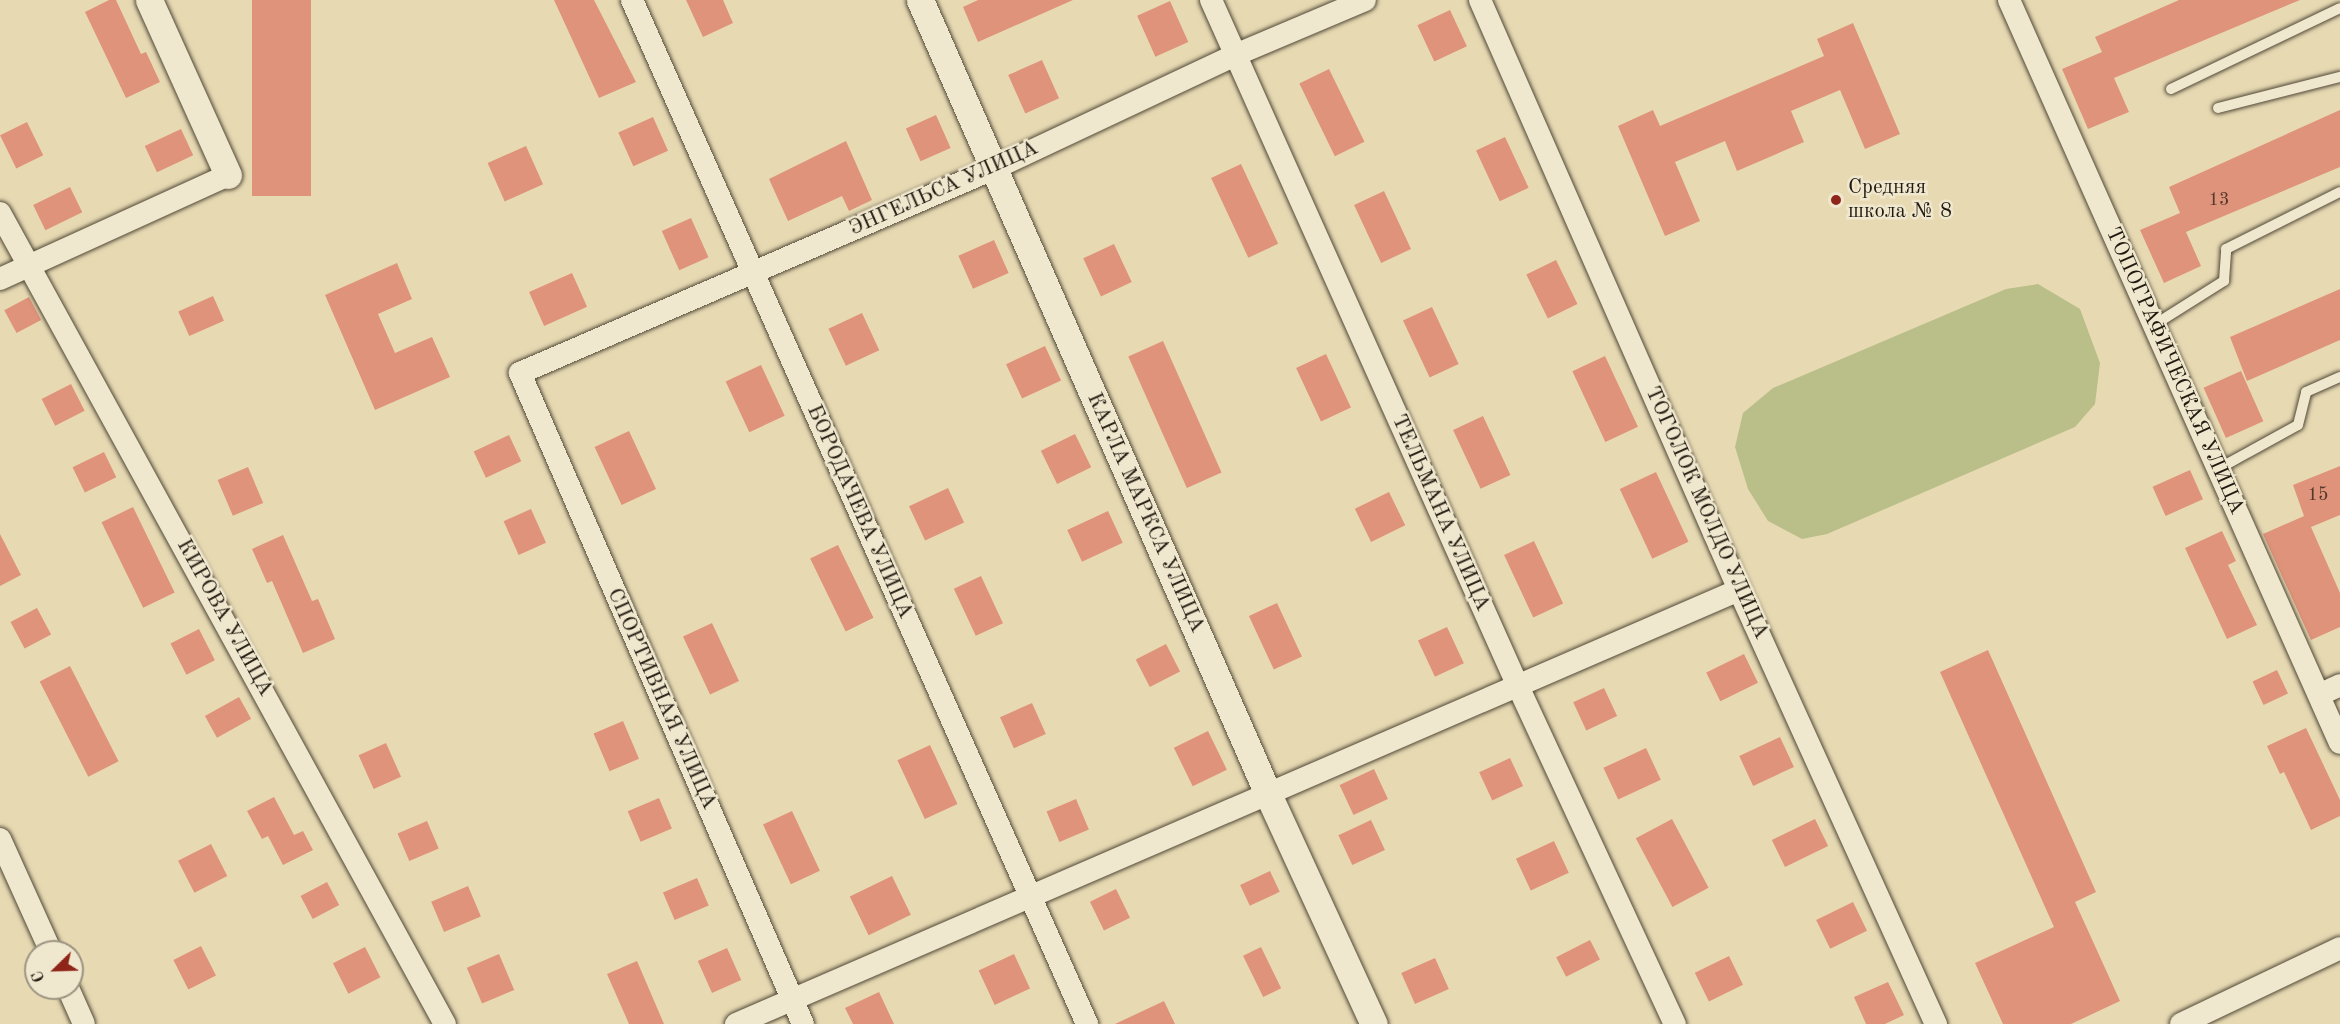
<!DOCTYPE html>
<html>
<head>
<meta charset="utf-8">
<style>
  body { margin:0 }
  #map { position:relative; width:2340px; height:1024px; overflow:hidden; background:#e7dab3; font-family:"Old Standard TT",serif }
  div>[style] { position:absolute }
  .green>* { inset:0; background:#babe89 }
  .building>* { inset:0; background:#e0937b; transform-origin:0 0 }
  .roads { filter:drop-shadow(0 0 2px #524938) drop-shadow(0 0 2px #524938) }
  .service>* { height:10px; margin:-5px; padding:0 5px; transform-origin:5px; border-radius:5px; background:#efe7ce }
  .minor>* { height:22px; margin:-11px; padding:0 11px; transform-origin:11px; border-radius:11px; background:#efe7ce }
  .tertiary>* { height:27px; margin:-13.5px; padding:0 13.5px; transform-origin:13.5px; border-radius:13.5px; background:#efe7ce }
  .dots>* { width:16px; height:16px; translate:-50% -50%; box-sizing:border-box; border:3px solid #efe7ce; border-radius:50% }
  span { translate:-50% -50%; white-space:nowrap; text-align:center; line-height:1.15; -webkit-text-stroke:5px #efe7ce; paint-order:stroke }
  .number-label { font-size:18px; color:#51382a }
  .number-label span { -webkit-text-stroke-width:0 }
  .poi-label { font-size:21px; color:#21190f }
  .left { translate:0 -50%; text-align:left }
  .street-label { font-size:21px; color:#21190f }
  .north { position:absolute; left:24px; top:940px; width:60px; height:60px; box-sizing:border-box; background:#efe7ce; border:2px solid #9d9582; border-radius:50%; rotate:247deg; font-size:16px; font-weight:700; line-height:24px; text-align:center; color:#21190f }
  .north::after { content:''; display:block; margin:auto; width:21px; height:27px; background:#8f2418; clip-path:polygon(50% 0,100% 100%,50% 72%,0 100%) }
</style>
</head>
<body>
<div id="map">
  <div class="green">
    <i style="clip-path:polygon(2038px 284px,2080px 309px,2100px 363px,2095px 404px,2075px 427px,1827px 534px,1802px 539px,1768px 521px,1748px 489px,1735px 447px,1743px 413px,1773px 388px,2006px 289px)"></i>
  </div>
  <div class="building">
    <i style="clip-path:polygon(109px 0,116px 0,141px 54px,146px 52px,160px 82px,126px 98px,85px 12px)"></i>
    <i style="left:252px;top:0;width:59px;height:196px"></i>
    <i style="clip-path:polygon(554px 0,594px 0,636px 82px,599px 98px)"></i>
    <i style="clip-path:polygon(686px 0,723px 0,733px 23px,703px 37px)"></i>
    <i style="clip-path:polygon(978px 0,1073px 0,978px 42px,963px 7px)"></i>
    <i style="clip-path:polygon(2179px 0,2300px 0,2114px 78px,2129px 112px,2088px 129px,2062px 69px,2102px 52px,2095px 37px)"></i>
    <i style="left:1170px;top:1px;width:45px;height:36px;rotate:66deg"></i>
    <i style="left:1450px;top:10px;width:40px;height:36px;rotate:65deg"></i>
    <i style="clip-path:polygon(1853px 23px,1900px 134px,1865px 149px,1840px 90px,1791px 111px,1804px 142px,1737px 171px,1725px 141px,1675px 162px,1700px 221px,1665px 236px,1618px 126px,1653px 110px,1660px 126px,1824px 56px,1817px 39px)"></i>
    <i style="left:1042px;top:60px;width:42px;height:37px;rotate:66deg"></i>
    <i style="left:1329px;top:69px;width:81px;height:33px;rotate:64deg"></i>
    <i style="clip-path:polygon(2340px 110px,2340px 167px,2186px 232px,2201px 266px,2164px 283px,2140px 230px,2180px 213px,2169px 187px)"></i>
    <i style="left:936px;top:115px;width:36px;height:33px;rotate:66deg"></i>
    <i style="left:653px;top:117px;width:37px;height:38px;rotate:66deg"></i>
    <i style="left:27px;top:122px;width:37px;height:30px;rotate:64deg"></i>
    <i style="left:181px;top:129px;width:29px;height:40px;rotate:65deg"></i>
    <i style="left:1505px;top:137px;width:56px;height:32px;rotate:65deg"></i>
    <i style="clip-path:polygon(846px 141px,872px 200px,849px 211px,842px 196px,788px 221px,769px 179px)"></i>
    <i style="left:526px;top:146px;width:42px;height:42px;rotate:66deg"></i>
    <i style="left:1241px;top:164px;width:88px;height:33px;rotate:65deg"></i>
    <i style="left:70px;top:187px;width:28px;height:41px;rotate:64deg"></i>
    <i style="left:1384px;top:191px;width:64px;height:33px;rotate:65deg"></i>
    <i style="left:691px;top:218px;width:43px;height:32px;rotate:66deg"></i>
    <i style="left:994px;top:240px;width:36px;height:39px;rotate:66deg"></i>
    <i style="left:1114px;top:244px;width:42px;height:34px;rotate:65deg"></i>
    <i style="left:1556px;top:260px;width:49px;height:33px;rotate:64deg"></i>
    <i style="clip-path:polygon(397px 263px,412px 299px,378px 314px,395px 353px,432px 337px,450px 377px,375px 410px,325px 295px)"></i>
    <i style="left:572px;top:273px;width:37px;height:47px;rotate:66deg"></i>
    <i style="clip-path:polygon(2340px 289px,2340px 340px,2247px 381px,2230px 337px)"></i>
    <i style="left:213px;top:296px;width:27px;height:38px;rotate:66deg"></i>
    <i style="left:29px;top:297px;width:26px;height:28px;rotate:62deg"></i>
    <i style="left:1432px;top:307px;width:63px;height:32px;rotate:65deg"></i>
    <i style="left:862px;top:313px;width:41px;height:37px;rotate:65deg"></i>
    <i style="left:1163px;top:341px;width:144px;height:38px;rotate:66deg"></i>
    <i style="left:1045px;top:346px;width:38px;height:43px;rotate:65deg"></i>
    <i style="left:1326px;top:354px;width:59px;height:33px;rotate:65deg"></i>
    <i style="left:1605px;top:356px;width:78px;height:36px;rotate:65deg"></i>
    <i style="left:761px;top:365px;width:56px;height:39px;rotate:65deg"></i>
    <i style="left:2241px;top:371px;width:55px;height:41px;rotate:66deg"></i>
    <i style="left:71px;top:384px;width:30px;height:33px;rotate:63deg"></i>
    <i style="left:1483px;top:416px;width:65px;height:33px;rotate:65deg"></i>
    <i style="left:629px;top:431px;width:64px;height:38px;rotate:65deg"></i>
    <i style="left:1075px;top:434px;width:37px;height:38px;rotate:64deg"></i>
    <i style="left:509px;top:435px;width:29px;height:39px;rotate:65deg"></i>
    <i style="left:104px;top:452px;width:28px;height:35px;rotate:64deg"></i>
    <i style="clip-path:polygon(2340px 466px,2340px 515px,2311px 527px,2340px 593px,2340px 627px,2311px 640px,2263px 534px,2304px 516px,2293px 485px)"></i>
    <i style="left:248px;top:467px;width:39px;height:33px;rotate:67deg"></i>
    <i style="left:2190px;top:470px;width:32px;height:41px;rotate:66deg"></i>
    <i style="left:1656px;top:472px;width:77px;height:40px;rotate:65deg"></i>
    <i style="left:948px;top:488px;width:38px;height:43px;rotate:65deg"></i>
    <i style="left:1389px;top:492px;width:37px;height:38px;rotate:64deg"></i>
    <i style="left:133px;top:507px;width:95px;height:35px;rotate:64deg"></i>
    <i style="left:531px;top:509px;width:37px;height:30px;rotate:66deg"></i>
    <i style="left:1108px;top:511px;width:35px;height:45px;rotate:65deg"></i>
    <i style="clip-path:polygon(2222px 531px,2236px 561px,2228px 565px,2257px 625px,2227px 639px,2185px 548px)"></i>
    <i style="clip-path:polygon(0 534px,21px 575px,0 586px)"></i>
    <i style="clip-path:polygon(283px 535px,312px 601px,318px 599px,335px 639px,303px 653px,272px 581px,267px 583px,252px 549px)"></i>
    <i style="left:1534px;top:541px;width:69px;height:33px;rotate:65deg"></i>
    <i style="left:838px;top:545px;width:81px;height:31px;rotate:64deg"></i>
    <i style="left:981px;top:576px;width:52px;height:30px;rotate:65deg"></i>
    <i style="left:1277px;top:603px;width:59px;height:31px;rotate:65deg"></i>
    <i style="left:37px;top:608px;width:30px;height:30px;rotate:62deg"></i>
    <i style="left:712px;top:623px;width:64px;height:32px;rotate:65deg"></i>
    <i style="left:1447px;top:627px;width:40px;height:32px;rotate:65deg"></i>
    <i style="left:199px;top:629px;width:35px;height:32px;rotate:63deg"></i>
    <i style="left:1166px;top:644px;width:31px;height:34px;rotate:63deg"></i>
    <i style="clip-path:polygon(1988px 650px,2096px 892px,2075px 902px,2120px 1001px,2071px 1024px,2003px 1024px,1975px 963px,2054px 927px,1940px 672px)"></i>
    <i style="left:1744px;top:654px;width:32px;height:42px;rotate:64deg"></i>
    <i style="left:70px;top:666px;width:107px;height:34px;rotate:63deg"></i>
    <i style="left:2277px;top:670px;width:26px;height:27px;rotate:65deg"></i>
    <i style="left:1604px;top:688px;width:31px;height:34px;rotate:65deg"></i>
    <i style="left:239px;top:697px;width:25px;height:39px;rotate:61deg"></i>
    <i style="left:1032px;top:703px;width:34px;height:35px;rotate:66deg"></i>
    <i style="left:623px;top:721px;width:41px;height:32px;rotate:67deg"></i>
    <i style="clip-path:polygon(2306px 728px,2340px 800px,2340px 816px,2311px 830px,2284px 772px,2280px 774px,2267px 746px)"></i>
    <i style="left:1208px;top:731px;width:43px;height:38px;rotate:64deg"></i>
    <i style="left:1780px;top:737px;width:33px;height:45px;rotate:65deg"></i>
    <i style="left:386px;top:743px;width:37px;height:30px;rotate:66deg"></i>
    <i style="left:930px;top:745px;width:65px;height:36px;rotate:65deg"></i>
    <i style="left:1646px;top:748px;width:35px;height:47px;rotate:65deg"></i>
    <i style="left:1510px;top:758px;width:31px;height:34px;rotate:65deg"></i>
    <i style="left:1374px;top:769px;width:33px;height:38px;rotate:65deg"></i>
    <i style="clip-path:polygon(274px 797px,294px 835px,303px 831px,313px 850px,283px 865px,268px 836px,262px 839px,247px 811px)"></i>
    <i style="left:659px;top:798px;width:33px;height:34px;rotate:67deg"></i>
    <i style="left:1076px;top:799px;width:33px;height:32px;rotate:67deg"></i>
    <i style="left:792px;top:811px;width:66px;height:32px;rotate:65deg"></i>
    <i style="left:1672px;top:819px;width:78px;height:41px;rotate:62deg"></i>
    <i style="left:1815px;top:819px;width:30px;height:48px;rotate:64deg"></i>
    <i style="left:1371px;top:820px;width:33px;height:36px;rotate:65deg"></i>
    <i style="left:427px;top:821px;width:30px;height:32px;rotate:67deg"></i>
    <i style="left:1554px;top:841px;width:35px;height:42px;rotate:65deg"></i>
    <i style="left:211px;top:844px;width:36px;height:37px;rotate:63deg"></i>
    <i style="left:1270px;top:871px;width:23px;height:33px;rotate:65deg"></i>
    <i style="left:892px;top:876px;width:43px;height:47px;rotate:64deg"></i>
    <i style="left:697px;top:878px;width:30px;height:37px;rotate:67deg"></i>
    <i style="left:327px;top:882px;width:26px;height:30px;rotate:62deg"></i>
    <i style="left:468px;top:886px;width:33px;height:40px;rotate:67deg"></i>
    <i style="left:1116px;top:889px;width:32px;height:29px;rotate:64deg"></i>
    <i style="left:1853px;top:902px;width:32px;height:41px;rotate:64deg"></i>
    <i style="left:1590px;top:940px;width:22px;height:38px;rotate:63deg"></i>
    <i style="left:201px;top:946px;width:33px;height:31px;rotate:63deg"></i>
    <i style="left:365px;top:947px;width:34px;height:36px;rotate:63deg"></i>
    <i style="left:1261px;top:947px;width:46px;height:20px;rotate:64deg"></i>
    <i style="left:727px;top:948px;width:35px;height:32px;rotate:66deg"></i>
    <i style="left:499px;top:954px;width:39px;height:35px;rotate:67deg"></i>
    <i style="left:1014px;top:954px;width:38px;height:39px;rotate:65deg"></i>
    <i style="left:1729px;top:956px;width:32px;height:38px;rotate:64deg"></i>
    <i style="left:1435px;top:958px;width:34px;height:37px;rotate:66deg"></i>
    <i style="clip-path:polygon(637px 961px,664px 1024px,629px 1024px,607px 974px)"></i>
    <i style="clip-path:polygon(1888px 982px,1904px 1015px,1885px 1024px,1866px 1024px,1854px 997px)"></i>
    <i style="clip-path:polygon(879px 992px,894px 1024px,853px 1024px,845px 1008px)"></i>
    <i style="clip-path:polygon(1164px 1001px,1175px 1024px,1115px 1024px)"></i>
  </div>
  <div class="roads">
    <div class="service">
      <i style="left:2171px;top:89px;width:187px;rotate:-25.6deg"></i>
      <i style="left:2218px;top:108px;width:126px;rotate:-14.3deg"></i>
      <i style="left:2154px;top:325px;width:83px;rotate:-32.2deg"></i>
      <i style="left:2224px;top:281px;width:32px;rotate:-86deg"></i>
      <i style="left:2226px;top:249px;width:127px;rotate:-26.6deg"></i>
      <i style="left:2218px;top:469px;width:91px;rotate:-28.8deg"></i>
      <i style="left:2298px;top:425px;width:34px;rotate:-76deg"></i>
      <i style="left:2306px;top:392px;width:37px;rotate:-24deg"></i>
    </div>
    <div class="minor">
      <i style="left:632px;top:0;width:1121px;rotate:66.04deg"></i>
      <i style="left:1211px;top:0;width:749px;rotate:65.9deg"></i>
      <i style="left:1517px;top:684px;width:375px;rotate:65.1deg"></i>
      <i style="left:1480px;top:0;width:644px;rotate:66.3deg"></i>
      <i style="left:1739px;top:590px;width:477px;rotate:65.6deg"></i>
      <i style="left:2009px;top:0;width:813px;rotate:65.99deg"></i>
      <i style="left:0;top:213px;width:925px;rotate:61.25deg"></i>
      <i style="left:0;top:279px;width:251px;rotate:-24.5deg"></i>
      <i style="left:2319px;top:695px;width:23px;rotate:-25deg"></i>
      <i style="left:0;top:839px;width:124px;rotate:65.7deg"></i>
      <i style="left:68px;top:988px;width:39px;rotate:66deg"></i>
      <i style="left:736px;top:1024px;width:1093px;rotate:-23.4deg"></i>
      <i style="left:803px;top:1024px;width:710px;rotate:-113.5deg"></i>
      <i style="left:520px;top:373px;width:515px;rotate:-23.33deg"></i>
      <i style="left:993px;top:169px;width:268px;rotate:-25.2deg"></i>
      <i style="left:1235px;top:55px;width:141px;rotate:-22.9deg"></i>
      <i style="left:2181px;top:1024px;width:176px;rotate:-25.5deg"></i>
    </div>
    <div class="tertiary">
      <i style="left:149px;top:0;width:192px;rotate:65.7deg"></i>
      <i style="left:920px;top:0;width:867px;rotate:66.33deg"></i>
      <i style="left:1268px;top:794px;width:253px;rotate:65.3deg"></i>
    </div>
  </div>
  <div class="dots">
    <i style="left:1836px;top:200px;background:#8f2418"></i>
  </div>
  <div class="number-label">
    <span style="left:2219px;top:200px">13</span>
    <span style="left:2318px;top:495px">15</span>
  </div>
  <div class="poi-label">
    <span class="left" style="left:1848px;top:200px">Средняя<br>школа № 8</span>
  </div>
  <div class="street-label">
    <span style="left:944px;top:189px;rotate:-24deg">ЭНГЕЛЬСА УЛИЦА</span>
    <span style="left:2174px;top:371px;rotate:66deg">ТОПОГРАФИЧЕСКАЯ УЛИЦА</span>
    <span style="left:859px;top:512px;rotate:66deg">БОРОДАЧЕВА УЛИЦА</span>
    <span style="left:1145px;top:513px;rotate:66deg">КАРЛА МАРКСА УЛИЦА</span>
    <span style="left:1440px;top:513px;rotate:66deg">ТЕЛЬМАНА УЛИЦА</span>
    <span style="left:1706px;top:513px;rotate:66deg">ТОГОЛОК МОЛДО УЛИЦА</span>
    <span style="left:224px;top:618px;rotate:61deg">КИРОВА УЛИЦА</span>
    <span style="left:661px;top:699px;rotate:66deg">СПОРТИВНАЯ УЛИЦА</span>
  </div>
  <div class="north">С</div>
</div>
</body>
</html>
